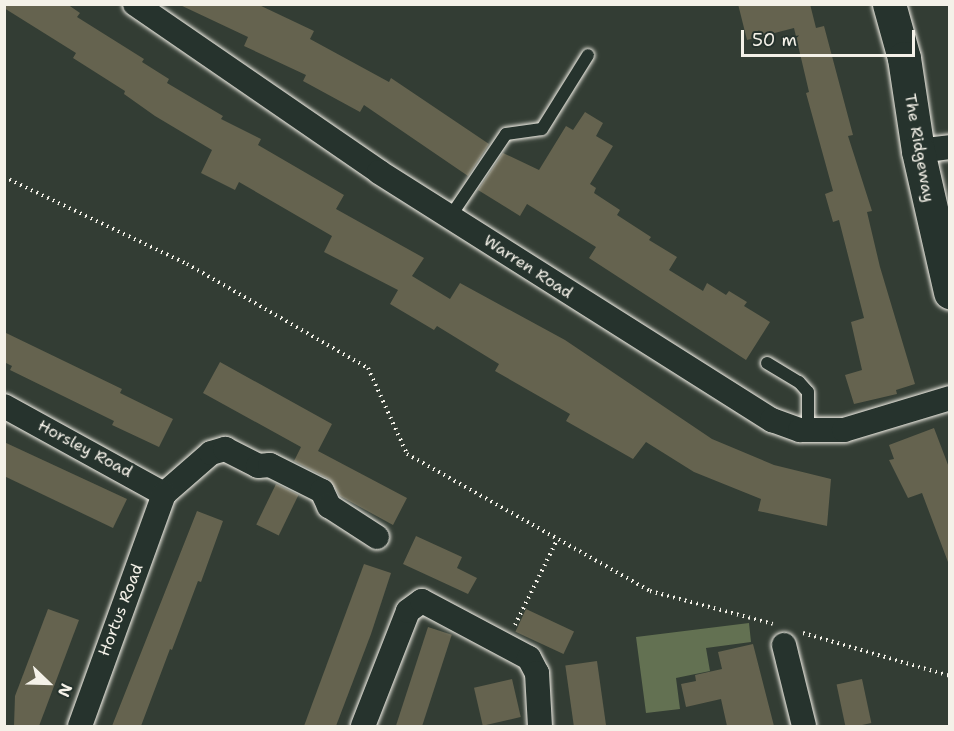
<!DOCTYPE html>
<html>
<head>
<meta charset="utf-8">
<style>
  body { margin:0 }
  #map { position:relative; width:954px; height:731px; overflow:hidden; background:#333d34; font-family:"Shantell Sans",sans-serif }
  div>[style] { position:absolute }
  .green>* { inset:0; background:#637152 }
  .building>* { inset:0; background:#65634f; transform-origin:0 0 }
  .path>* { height:4px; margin-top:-2px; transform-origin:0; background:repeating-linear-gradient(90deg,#f4f1e8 0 1.5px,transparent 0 6px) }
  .roads { filter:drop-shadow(0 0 2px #f4f1e8) drop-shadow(0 0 2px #f4f1e8) }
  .lane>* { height:12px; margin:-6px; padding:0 6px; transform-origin:6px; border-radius:6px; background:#26332d }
  .street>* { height:24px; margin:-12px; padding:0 12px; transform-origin:12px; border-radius:12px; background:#26332d }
  .secondary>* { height:33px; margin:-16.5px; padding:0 16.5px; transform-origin:16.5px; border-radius:16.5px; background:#26332d }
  span { translate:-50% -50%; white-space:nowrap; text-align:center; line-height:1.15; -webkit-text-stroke:4.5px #26332d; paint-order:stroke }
  .street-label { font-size:16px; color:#f4f1e8 }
  .frame { position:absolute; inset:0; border:6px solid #f4f1e8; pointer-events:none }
  .north { position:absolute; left:18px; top:653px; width:60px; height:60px; -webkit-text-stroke:4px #26332d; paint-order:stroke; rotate:113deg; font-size:16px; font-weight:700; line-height:24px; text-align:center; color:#f4f1e8 }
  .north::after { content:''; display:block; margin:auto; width:21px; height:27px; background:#f4f1e8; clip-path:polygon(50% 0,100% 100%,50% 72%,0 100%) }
  .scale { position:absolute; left:741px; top:30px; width:174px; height:27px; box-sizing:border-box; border:3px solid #f4f1e8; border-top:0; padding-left:8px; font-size:18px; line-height:21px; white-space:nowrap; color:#f4f1e8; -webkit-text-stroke:4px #26332d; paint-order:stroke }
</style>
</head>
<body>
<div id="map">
  <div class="green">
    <i style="clip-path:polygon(749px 623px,751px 642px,706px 648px,710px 671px,676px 678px,680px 709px,646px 713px,636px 637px)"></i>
  </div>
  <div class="building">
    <i style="clip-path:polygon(4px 4px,67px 4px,80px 13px,77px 17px,144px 59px,142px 62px,169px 79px,167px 83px,223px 116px,221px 119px,261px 139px,258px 145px,344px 195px,336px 209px,424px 258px,412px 276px,450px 299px,460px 283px,565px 340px,712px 439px,774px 465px,831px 479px,827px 526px,758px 511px,761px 499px,694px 472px,646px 442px,633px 459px,566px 421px,570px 414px,495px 371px,499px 364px,437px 326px,434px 330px,390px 304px,398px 290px,324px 252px,332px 236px,239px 182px,235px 190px,201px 173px,212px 150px,155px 116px,124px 94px,125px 91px,73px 58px,76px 53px,4px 8px)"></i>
    <i style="clip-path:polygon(178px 4px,257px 4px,314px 31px,310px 39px,389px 82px,391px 78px,489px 144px,468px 176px,364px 105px,360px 112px,303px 81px,306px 75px,244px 46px,248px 37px)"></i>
    <i style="clip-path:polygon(738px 4px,810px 4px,816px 28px,824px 26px,853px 135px,848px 136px,872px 211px,867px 212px,880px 267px,915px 384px,896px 390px,897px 394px,854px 404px,845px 375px,862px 370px,851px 322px,864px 318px,839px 220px,833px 222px,825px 194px,833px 191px,806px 93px,809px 92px,794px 28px,747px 40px)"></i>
    <i style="clip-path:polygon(585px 112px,603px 123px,596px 136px,613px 146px,590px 184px,596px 188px,594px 193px,620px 210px,617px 215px,651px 237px,649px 240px,677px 257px,669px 270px,703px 291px,707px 283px,726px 295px,729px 291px,747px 302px,744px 306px,770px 322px,746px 360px,589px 258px,596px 247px,527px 204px,520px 216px,478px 190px,503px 153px,539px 170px,566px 126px,573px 130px)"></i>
    <i style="clip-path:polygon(4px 332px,122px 389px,120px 393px,173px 419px,159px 447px,112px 425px,114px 421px,10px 370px,12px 366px,4px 362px)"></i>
    <i style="clip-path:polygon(220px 362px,332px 424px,318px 451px,407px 498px,393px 525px,340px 496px,329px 479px,294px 461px,301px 447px,203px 393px)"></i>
    <i style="clip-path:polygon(934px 428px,950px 470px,948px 562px,922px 493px,908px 498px,889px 460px,894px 459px,889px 445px)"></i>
    <i style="clip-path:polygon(4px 442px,127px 499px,113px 528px,4px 476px)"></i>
    <i style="left:276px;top:484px;width:25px;height:45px;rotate:26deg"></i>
    <i style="clip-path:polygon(197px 511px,223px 521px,201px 582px,198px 581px,172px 650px,170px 649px,141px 726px,112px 726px)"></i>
    <i style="clip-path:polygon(416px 536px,462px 557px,457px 568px,477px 578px,468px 594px,403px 564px)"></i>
    <i style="clip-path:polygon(364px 564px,391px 573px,371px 634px,336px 726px,304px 726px)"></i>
    <i style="clip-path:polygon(48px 609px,79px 620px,39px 726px,14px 726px,15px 696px)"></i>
    <i style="left:526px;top:609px;width:53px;height:25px;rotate:25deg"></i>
    <i style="left:428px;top:627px;width:25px;height:104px;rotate:18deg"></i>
    <i style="clip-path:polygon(753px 644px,774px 726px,727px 726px,721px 699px,686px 707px,681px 684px,696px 681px,695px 675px,722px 669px,718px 652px)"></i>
    <i style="left:597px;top:661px;width:66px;height:32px;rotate:82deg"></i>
    <i style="left:512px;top:679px;width:39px;height:39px;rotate:77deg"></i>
    <i style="left:862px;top:679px;width:45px;height:26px;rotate:78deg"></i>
  </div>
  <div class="path">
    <i style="left:4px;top:177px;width:203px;rotate:25.4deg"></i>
    <i style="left:187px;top:264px;width:209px;rotate:29.9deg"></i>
    <i style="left:368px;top:368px;width:94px;rotate:65.6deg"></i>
    <i style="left:407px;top:454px;width:279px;rotate:29.4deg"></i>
    <i style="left:650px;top:591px;width:127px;rotate:15deg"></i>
    <i style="left:515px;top:625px;width:95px;rotate:-63.7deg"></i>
    <i style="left:803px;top:633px;width:153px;rotate:16.3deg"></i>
  </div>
  <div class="roads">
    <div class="lane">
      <i style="left:450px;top:217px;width:100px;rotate:-56deg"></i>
      <i style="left:506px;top:134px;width:36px;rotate:-8deg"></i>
      <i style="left:542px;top:129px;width:87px;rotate:-58.1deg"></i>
      <i style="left:767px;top:363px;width:37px;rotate:31deg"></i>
      <i style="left:799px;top:382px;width:13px;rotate:48deg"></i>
      <i style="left:808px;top:392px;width:39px;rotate:90deg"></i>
    </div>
    <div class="street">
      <i style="left:135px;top:4px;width:296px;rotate:34.5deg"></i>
      <i style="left:379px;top:172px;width:465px;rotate:32.3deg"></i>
      <i style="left:772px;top:420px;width:30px;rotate:20deg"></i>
      <i style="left:800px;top:430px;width:44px"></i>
      <i style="left:844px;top:430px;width:111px;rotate:-16.8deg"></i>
      <i style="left:918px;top:151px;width:32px;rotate:-7deg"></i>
      <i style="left:4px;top:406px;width:183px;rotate:28.8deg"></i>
      <i style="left:164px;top:494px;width:62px;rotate:-41.1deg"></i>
      <i style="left:211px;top:453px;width:15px;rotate:-16deg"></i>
      <i style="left:225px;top:449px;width:37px;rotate:27deg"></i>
      <i style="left:258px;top:466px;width:12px;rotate:-5deg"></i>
      <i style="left:270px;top:465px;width:58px;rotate:26.6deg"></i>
      <i style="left:322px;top:491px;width:17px;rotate:65deg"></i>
      <i style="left:329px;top:506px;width:57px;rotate:32.9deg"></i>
      <i style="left:784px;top:645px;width:83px;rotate:76.1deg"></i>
      <i style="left:80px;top:726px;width:247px;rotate:-70.1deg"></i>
      <i style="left:363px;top:726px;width:123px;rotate:-68.6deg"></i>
      <i style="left:408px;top:611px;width:17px;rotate:-36deg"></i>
      <i style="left:422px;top:601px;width:121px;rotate:28deg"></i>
      <i style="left:529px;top:658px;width:17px;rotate:62deg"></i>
      <i style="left:537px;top:673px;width:53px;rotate:86.8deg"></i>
    </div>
    <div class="secondary">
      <i style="left:889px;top:4px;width:56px;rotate:74.5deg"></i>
      <i style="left:904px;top:58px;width:94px;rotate:81.4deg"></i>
      <i style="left:918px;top:151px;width:145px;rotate:77.2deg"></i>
    </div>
  </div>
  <div class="street-label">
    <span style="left:919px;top:148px;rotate:80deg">The Ridgeway</span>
    <span style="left:528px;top:267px;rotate:33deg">Warren Road</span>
    <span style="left:85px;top:449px;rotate:28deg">Horsley Road</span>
    <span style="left:121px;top:610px;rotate:-69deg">Hortus Road</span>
  </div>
  <div class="frame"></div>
  <div class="north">N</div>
  <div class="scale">50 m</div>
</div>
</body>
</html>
